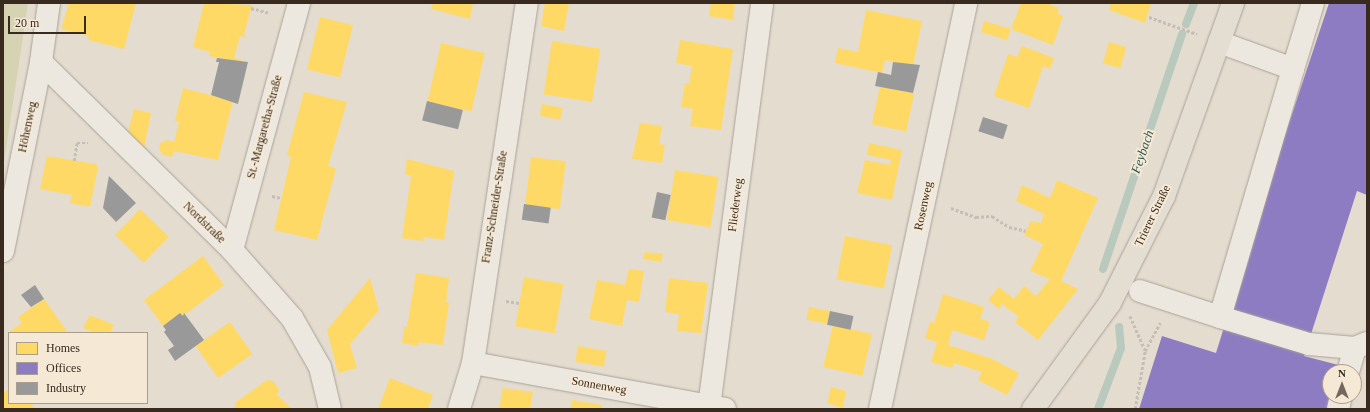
<!DOCTYPE html>
<html>
<head>
<meta charset="utf-8">
<style>
  body { margin:0 }
  #map { position:relative; width:1370px; height:412px; overflow:hidden; background:#e4dccf; font-family:"Times New Roman",serif }
  div>[style] { position:absolute }
  .green>* { inset:0; background:#d5d3b2 }
  .homes>* { inset:0; background:#ffd966; transform-origin:0 0 }
  .offices>* { inset:0; background:#8e7cc3 }
  .industry>* { inset:0; background:#999; transform-origin:0 0 }
  .stream>* { height:8px; margin:-4px; padding:0 4px; transform-origin:4px; border-radius:4px; background:#b9c9be }
  .path>* { height:2.5px; margin-top:-1.25px; transform-origin:0; background:repeating-linear-gradient(90deg,#c5beb7 0 3px,transparent 0 5px) }
  .roads { filter:drop-shadow(0 0 1px #aaa197) drop-shadow(0 0 1px #aaa197) }
  .minor>* { height:22px; margin:-11px; padding:0 11px; transform-origin:11px; border-radius:11px; background:#ece8e0 }
  .major>* { height:22px; margin:-11px; padding:0 11px; transform-origin:11px; border-radius:11px; background:#e4ddd2 }
  span { translate:-50% -50%; white-space:nowrap; text-align:center; line-height:1.15; -webkit-text-stroke:4px #f5e9d5; paint-order:stroke }
  .street-label { font-size:12px; color:#382a1f }
  .water-label { font-size:13px; color:#2f5852; font-style:italic }
  .frame { position:absolute; inset:0; border:4px solid #382a1f; pointer-events:none }
  .legend { position:absolute; left:8px; top:332px; width:140px; height:72px; box-sizing:border-box; background:#f5e9d5; border:1px solid #a99d8c; margin:0; padding:5px 7px; list-style:none; font-size:12px; color:#382a1f }
  .legend li { display:flex; align-items:center; gap:8px; height:20px }
  .legend b { width:20px; border:1px solid #a99d8c }
  .north { position:absolute; left:1322px; top:364px; width:40px; height:40px; box-sizing:border-box; background:#f5e9d5; border:1px solid #a99d8c; border-radius:50%; rotate:0deg; font-size:11px; font-weight:700; line-height:16px; text-align:center; color:#382a1f }
  .north::after { content:''; display:block; margin:auto; width:14px; height:18px; background:#74685d; clip-path:polygon(50% 0,100% 100%,50% 72%,0 100%) }
  .scale { position:absolute; left:8px; top:16px; width:78px; height:18px; box-sizing:border-box; border:2px solid #382a1f; border-top:0; padding-left:5px; font-size:12px; line-height:14px; white-space:nowrap; color:#382a1f; -webkit-text-stroke:3px #f5e9d5; paint-order:stroke }
</style>
</head>
<body>
<div id="map">
  <div class="green">
    <i style="clip-path:polygon(3px 3px,28px 3px,3px 169px)"></i>
  </div>
  <div class="homes">
    <i style="clip-path:polygon(69px 3px,136px 3px,124px 49px,88px 40px,89px 36px,61px 29px)"></i>
    <i style="clip-path:polygon(204px 3px,252px 5px,244px 35px,248px 38px,240px 36px,234px 58px,241px 60px,241px 62px,209px 56px,210px 52px,193px 47px)"></i>
    <i style="clip-path:polygon(433px 3px,473px 3px,470px 19px,431px 9px)"></i>
    <i style="clip-path:polygon(545px 3px,569px 3px,564px 31px,541px 26px)"></i>
    <i style="clip-path:polygon(711px 3px,735px 3px,733px 20px,709px 16px)"></i>
    <i style="clip-path:polygon(1021px 3px,1046px 3px,1059px 8px,1057px 13px,1063px 16px,1053px 45px,1011px 29px,1007px 40px,981px 32px,984px 21px,1011px 29px)"></i>
    <i style="clip-path:polygon(1111px 3px,1151px 3px,1145px 23px,1109px 10px)"></i>
    <i style="clip-path:polygon(866px 10px,922px 21px,913px 66px,885px 60px,882px 73px,835px 63px,838px 48px,858px 52px)"></i>
    <i style="left:320px;top:17px;width:34px;height:54px;rotate:14deg"></i>
    <i style="clip-path:polygon(680px 40px,733px 49px,721px 130px,690px 126px,693px 109px,681px 107px,685px 83px,689px 84px,692px 66px,676px 63px)"></i>
    <i style="left:552px;top:41px;width:49px;height:54px;rotate:9deg"></i>
    <i style="left:1109px;top:42px;width:18px;height:22px;rotate:16deg"></i>
    <i style="left:441px;top:43px;width:45px;height:60px;rotate:13deg"></i>
    <i style="clip-path:polygon(1022px 46px,1054px 58px,1050px 69px,1043px 66px,1029px 108px,994px 96px,1008px 54px,1017px 57px)"></i>
    <i style="left:880px;top:86px;width:35px;height:39px;rotate:12deg"></i>
    <i style="clip-path:polygon(183px 88px,233px 101px,218px 160px,174px 151px,172px 157px,163px 155px,159px 149px,160px 143px,167px 140px,174px 142px,179px 122px,175px 121px)"></i>
    <i style="clip-path:polygon(304px 92px,347px 102px,328px 166px,336px 168px,317px 240px,274px 230px,291px 157px,287px 155px)"></i>
    <i style="left:542px;top:104px;width:21px;height:12px;rotate:11deg"></i>
    <i style="clip-path:polygon(134px 109px,151px 113px,144px 148px,128px 132px)"></i>
    <i style="clip-path:polygon(640px 123px,662px 126px,659px 144px,665px 145px,662px 163px,632px 159px)"></i>
    <i style="clip-path:polygon(869px 143px,902px 150px,892px 200px,857px 193px,865px 160px,890px 165px,891px 160px,867px 155px)"></i>
    <i style="clip-path:polygon(47px 156px,96px 164px,98px 167px,90px 207px,70px 203px,72px 195px,40px 189px)"></i>
    <i style="left:531px;top:157px;width:35px;height:48px;rotate:7deg"></i>
    <i style="clip-path:polygon(407px 159px,454px 171px,444px 240px,424px 237px,423px 241px,402px 238px,411px 176px,405px 174px)"></i>
    <i style="left:675px;top:170px;width:44px;height:51px;rotate:9deg"></i>
    <i style="clip-path:polygon(1057px 180px,1098px 198px,1061px 281px,1078px 289px,1038px 340px,1015px 322px,1019px 317px,1002px 304px,999px 309px,988px 300px,999px 287px,1014px 299px,1024px 286px,1036px 296px,1050px 279px,1030px 271px,1043px 244px,1024px 235px,1031px 221px,1041px 223px,1044px 214px,1016px 201px,1022px 185px,1050px 198px)"></i>
    <i style="left:140px;top:209px;width:40px;height:36px;rotate:44deg"></i>
    <i style="left:845px;top:236px;width:48px;height:44px;rotate:11deg"></i>
    <i style="clip-path:polygon(645px 252px,663px 254px,661px 262px,643px 259px)"></i>
    <i style="clip-path:polygon(203px 256px,224px 285px,183px 316px,180px 313px,163px 326px,144px 300px)"></i>
    <i style="clip-path:polygon(629px 269px,644px 271px,639px 302px,627px 300px,622px 326px,589px 319px,597px 280px,625px 285px)"></i>
    <i style="clip-path:polygon(416px 273px,449px 278px,446px 302px,449px 303px,443px 345px,419px 342px,418px 346px,402px 343px,404px 327px,407px 327px)"></i>
    <i style="left:524px;top:277px;width:40px;height:50px;rotate:10deg"></i>
    <i style="clip-path:polygon(370px 278px,379px 310px,350px 344px,357px 368px,338px 373px,327px 330px)"></i>
    <i style="clip-path:polygon(669px 278px,708px 283px,701px 333px,677px 331px,679px 314px,665px 312px)"></i>
    <i style="clip-path:polygon(943px 294px,984px 307px,980px 319px,990px 322px,984px 340px,952px 330px,948px 345px,990px 358px,1019px 373px,1007px 395px,978px 380px,982px 372px,954px 363px,952px 368px,931px 362px,937px 342px,925px 338px,930px 322px,934px 323px)"></i>
    <i style="clip-path:polygon(44px 299px,68px 333px,12px 333px,10px 331px,22px 323px,18px 317px)"></i>
    <i style="left:809px;top:307px;width:21px;height:13px;rotate:11deg"></i>
    <i style="clip-path:polygon(90px 315px,114px 325px,110px 333px,95px 333px,83px 328px)"></i>
    <i style="left:230px;top:322px;width:39px;height:42px;rotate:55deg"></i>
    <i style="left:833px;top:325px;width:40px;height:43px;rotate:13deg"></i>
    <i style="left:578px;top:346px;width:29px;height:16px;rotate:10deg"></i>
    <i style="clip-path:polygon(390px 378px,433px 395px,428px 409px,378px 409px)"></i>
    <i style="clip-path:polygon(267px 380px,273px 381px,279px 389px,277px 395px,292px 409px,234px 409px,236px 402px)"></i>
    <i style="clip-path:polygon(831px 387px,846px 391px,843px 408px,827px 403px)"></i>
    <i style="clip-path:polygon(503px 388px,533px 392px,530px 409px,499px 409px)"></i>
    <i style="clip-path:polygon(9px 389px,9px 403px,31px 403px,35px 409px,3px 409px,3px 393px)"></i>
    <i style="clip-path:polygon(572px 400px,602px 405px,601px 409px,570px 409px)"></i>
  </div>
  <div class="offices">
    <i style="clip-path:polygon(1329px 3px,1367px 3px,1367px 195px,1357px 191px,1304px 356px,1346px 367px,1344px 372px,1330px 372px,1332px 409px,1139px 409px,1162px 336px,1216px 353px,1267px 189px)"></i>
  </div>
  <div class="industry">
    <i style="clip-path:polygon(217px 58px,248px 62px,238px 104px,211px 95px,219px 62px,216px 62px)"></i>
    <i style="clip-path:polygon(893px 62px,920px 65px,913px 93px,875px 86px,878px 72px,891px 75px)"></i>
    <i style="left:427px;top:101px;width:37px;height:20px;rotate:14deg"></i>
    <i style="left:983px;top:117px;width:26px;height:15px;rotate:18deg"></i>
    <i style="clip-path:polygon(109px 176px,136px 203px,116px 222px,103px 208px)"></i>
    <i style="left:657px;top:192px;width:14px;height:26px;rotate:12deg"></i>
    <i style="left:524px;top:204px;width:27px;height:16px;rotate:8deg"></i>
    <i style="clip-path:polygon(35px 285px,44px 299px,31px 307px,21px 295px)"></i>
    <i style="left:830px;top:311px;width:24px;height:14px;rotate:12deg"></i>
    <i style="clip-path:polygon(180px 313px,183px 316px,184px 313px,204px 340px,175px 361px,168px 350px,174px 346px,164px 332px,166px 330px,163px 326px)"></i>
  </div>
  <div class="stream">
    <i style="left:1186px;top:24px;width:22px;rotate:-69deg"></i>
    <i style="left:1103px;top:269px;width:248px;rotate:-71.4deg"></i>
    <i style="left:1098px;top:409px;width:65px;rotate:-69.3deg"></i>
    <i style="left:1121px;top:348px;width:21px;rotate:-95deg"></i>
  </div>
  <div class="path">
    <i style="left:251px;top:8px;width:20px;rotate:15deg"></i>
    <i style="left:1149px;top:17px;width:51px;rotate:19.5deg"></i>
    <i style="left:74px;top:161px;width:18px;rotate:-81deg"></i>
    <i style="left:77px;top:143px;width:11px"></i>
    <i style="left:272px;top:196px;width:9px;rotate:13deg"></i>
    <i style="left:951px;top:208px;width:27px;rotate:20deg"></i>
    <i style="left:976px;top:217px;width:16px;rotate:-4deg"></i>
    <i style="left:992px;top:216px;width:20px;rotate:33deg"></i>
    <i style="left:1009px;top:227px;width:17px;rotate:13deg"></i>
    <i style="left:506px;top:301px;width:13px;rotate:9deg"></i>
    <i style="left:1130px;top:316px;width:37px;rotate:66deg"></i>
    <i style="left:1135px;top:409px;width:59px;rotate:-80.2deg"></i>
    <i style="left:1145px;top:351px;width:32px;rotate:-62deg"></i>
  </div>
  <div class="roads">
    <div class="minor">
      <i style="left:1219px;top:42px;width:79px;rotate:20deg"></i>
      <i style="left:1293px;top:69px;width:69px;rotate:-73.1deg"></i>
      <i style="left:41px;top:62px;width:268px;rotate:44.5deg"></i>
      <i style="left:232px;top:250px;width:91px;rotate:48.6deg"></i>
      <i style="left:292px;top:318px;width:56px;rotate:60.3deg"></i>
      <i style="left:320px;top:367px;width:43px;rotate:76.6deg"></i>
      <i style="left:232px;top:250px;width:256px;rotate:-74.8deg"></i>
      <i style="left:3px;top:251px;width:193px;rotate:-78.6deg"></i>
      <i style="left:41px;top:62px;width:60px;rotate:-82.3deg"></i>
      <i style="left:1140px;top:291px;width:84px;rotate:18deg"></i>
      <i style="left:1220px;top:317px;width:259px;rotate:-73.6deg"></i>
      <i style="left:1220px;top:317px;width:93px;rotate:16.9deg"></i>
      <i style="left:1309px;top:344px;width:46px;rotate:5deg"></i>
      <i style="left:1355px;top:348px;width:13px;rotate:-23deg"></i>
      <i style="left:473px;top:363px;width:256px;rotate:10.3deg"></i>
      <i style="left:1348px;top:372px;width:25px;rotate:-74deg"></i>
      <i style="left:709px;top:407px;width:407px;rotate:-82.5deg"></i>
      <i style="left:459px;top:409px;width:48px;rotate:-73.1deg"></i>
      <i style="left:473px;top:363px;width:364px;rotate:-81.5deg"></i>
      <i style="left:880px;top:409px;width:415px;rotate:-78deg"></i>
      <i style="left:1338px;top:409px;width:13px;rotate:-77deg"></i>
    </div>
    <div class="major">
      <i style="left:1033px;top:409px;width:131px;rotate:-54deg"></i>
      <i style="left:1110px;top:303px;width:120px;rotate:-63.2deg"></i>
      <i style="left:1164px;top:196px;width:205px;rotate:-70.3deg"></i>
    </div>
  </div>
  <div class="street-label">
    <span style="left:28px;top:127px;rotate:-78deg">Höhenweg</span>
    <span style="left:265px;top:127px;rotate:-75deg">St.-Margaretha-Straße</span>
    <span style="left:736px;top:205px;rotate:-83deg">Fliederweg</span>
    <span style="left:924px;top:206px;rotate:-78deg">Rosenweg</span>
    <span style="left:495px;top:207px;rotate:-81deg">Franz-Schneider-Straße</span>
    <span style="left:1153px;top:216px;rotate:-64deg">Trierer Straße</span>
    <span style="left:204px;top:223px;rotate:44deg">Nordstraße</span>
    <span style="left:599px;top:386px;rotate:10deg">Sonnenweg</span>
  </div>
  <div class="water-label">
    <span style="left:1143px;top:152px;rotate:-71deg">Feybach</span>
  </div>
  <div class="frame"></div>
  <ul class="legend">
  <li><b style="height:11px;background:#ffd966"></b>Homes</li>
  <li><b style="height:11px;background:#8e7cc3"></b>Offices</li>
  <li><b style="height:11px;background:#999"></b>Industry</li>
  </ul>
  <div class="north">N</div>
  <div class="scale">20 m</div>
</div>
</body>
</html>
